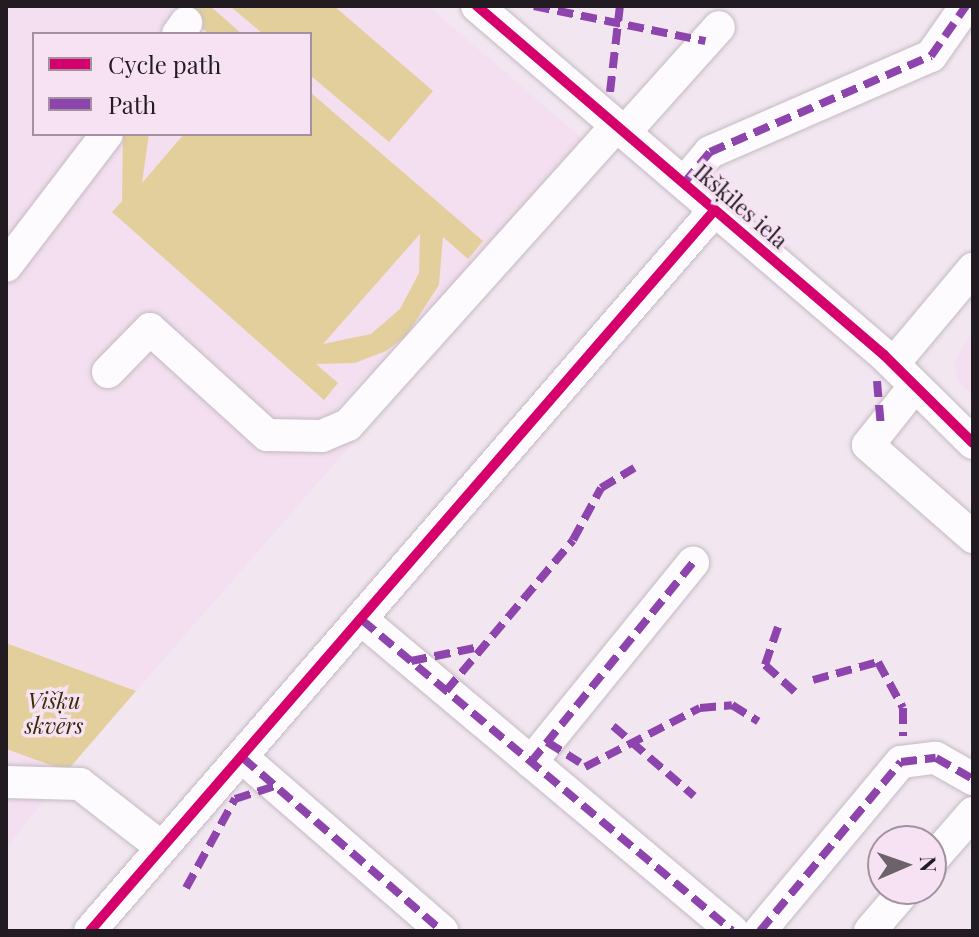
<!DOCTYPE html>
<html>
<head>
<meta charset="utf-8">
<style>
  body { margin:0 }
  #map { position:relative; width:979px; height:937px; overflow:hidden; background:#f2e7f0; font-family:"Playfair Display",serif }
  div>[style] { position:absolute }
  .built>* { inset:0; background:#f3dfef }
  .green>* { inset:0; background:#e3cf9c }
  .roads { filter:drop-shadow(0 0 2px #c4bac2) drop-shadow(0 0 2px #c4bac2) }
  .minor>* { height:32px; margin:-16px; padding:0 16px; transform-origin:16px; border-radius:16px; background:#fdfbfd }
  .quiet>* { height:8px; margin-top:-4px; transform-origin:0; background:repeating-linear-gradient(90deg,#8e44ad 0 16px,transparent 0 24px) }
  .cycleway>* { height:10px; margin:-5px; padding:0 5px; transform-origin:5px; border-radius:5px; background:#d6006c }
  span { translate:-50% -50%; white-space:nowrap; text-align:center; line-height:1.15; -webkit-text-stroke:7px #f7e2f4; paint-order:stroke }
  .street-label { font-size:22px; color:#231b22 }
  .park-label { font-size:22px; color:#372c00; font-style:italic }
  .frame { position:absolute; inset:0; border:8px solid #231b22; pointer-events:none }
  .legend { position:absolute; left:32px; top:32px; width:280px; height:104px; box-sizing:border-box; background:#f7e2f4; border:2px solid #a292a0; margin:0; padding:10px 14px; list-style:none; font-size:24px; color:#231b22 }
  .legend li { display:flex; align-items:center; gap:16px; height:40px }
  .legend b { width:40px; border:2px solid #a292a0 }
  .north { position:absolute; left:867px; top:825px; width:80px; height:80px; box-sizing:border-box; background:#f7e2f4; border:2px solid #a292a0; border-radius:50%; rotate:88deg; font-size:22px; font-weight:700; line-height:32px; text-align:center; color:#231b22 }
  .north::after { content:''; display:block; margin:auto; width:28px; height:36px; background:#6b626a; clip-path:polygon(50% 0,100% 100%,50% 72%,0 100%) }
</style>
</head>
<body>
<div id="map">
  <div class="built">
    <i style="clip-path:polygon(evenodd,6px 6px,428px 6px,590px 145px,378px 378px,366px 375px,333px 413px,359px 436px,136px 691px,6px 643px,6px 6px,34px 34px,310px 34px,310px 134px,34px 134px,34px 34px)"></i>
    <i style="clip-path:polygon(973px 331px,973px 395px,957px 381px,954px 362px)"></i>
    <i style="clip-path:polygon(6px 749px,67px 771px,6px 849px)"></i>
  </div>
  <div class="green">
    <i style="clip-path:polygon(177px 6px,210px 6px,242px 34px,209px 34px)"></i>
    <i style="clip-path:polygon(230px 6px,334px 6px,433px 91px,389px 142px,310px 75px,310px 34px,263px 34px)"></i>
    <i style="clip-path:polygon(evenodd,310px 92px,483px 241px,468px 259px,443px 237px,439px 285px,406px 336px,386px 351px,355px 363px,316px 364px,338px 383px,324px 400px,112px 212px,122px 201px,123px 134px,149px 134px,142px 183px,184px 134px,310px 134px,310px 92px,420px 234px,419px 273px,400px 309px,371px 334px,323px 344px,420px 234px)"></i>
    <i style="clip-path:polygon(6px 643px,136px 691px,67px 771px,6px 749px)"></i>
  </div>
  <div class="roads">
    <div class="minor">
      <i style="left:477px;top:6px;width:536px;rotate:40.61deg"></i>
      <i style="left:884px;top:355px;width:125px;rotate:44.7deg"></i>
      <i style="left:178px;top:34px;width:14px;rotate:-54deg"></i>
      <i style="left:624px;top:133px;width:142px;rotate:-48.1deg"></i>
      <i style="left:684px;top:183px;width:40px;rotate:-50deg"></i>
      <i style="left:710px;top:152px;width:241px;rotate:-23.5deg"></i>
      <i style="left:931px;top:56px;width:61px;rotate:-55deg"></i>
      <i style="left:6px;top:266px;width:166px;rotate:-52.6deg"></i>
      <i style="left:894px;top:363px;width:123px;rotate:-50deg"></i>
      <i style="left:108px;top:372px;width:60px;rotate:-45.7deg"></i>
      <i style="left:150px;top:329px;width:158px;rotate:42.2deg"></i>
      <i style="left:267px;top:435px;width:55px;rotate:1deg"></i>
      <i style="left:322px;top:436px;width:28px;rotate:-23deg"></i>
      <i style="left:348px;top:425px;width:402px;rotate:-48.1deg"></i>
      <i style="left:914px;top:387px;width:74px;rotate:128.4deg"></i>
      <i style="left:868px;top:445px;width:140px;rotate:41.2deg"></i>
      <i style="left:362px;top:620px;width:483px;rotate:40deg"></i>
      <i style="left:243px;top:758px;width:264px;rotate:41deg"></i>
      <i style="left:531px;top:762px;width:257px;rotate:-50.9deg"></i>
      <i style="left:6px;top:782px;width:74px;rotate:1.5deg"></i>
      <i style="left:80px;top:784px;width:101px;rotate:37.8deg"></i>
      <i style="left:931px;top:861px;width:64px;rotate:-48.8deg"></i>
      <i style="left:90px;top:931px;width:953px;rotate:-49.09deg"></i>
      <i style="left:760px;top:931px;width:220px;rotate:-50.2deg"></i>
      <i style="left:901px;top:762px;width:35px;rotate:-7deg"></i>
      <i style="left:936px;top:758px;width:43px;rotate:29.6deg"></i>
      <i style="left:870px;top:931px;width:55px;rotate:-49.4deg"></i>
    </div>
  </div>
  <div class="quiet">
    <i style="left:534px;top:6px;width:175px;rotate:11.6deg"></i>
    <i style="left:610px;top:92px;width:87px;rotate:-83.4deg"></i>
    <i style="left:684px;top:183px;width:40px;rotate:-50deg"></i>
    <i style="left:710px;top:152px;width:241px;rotate:-23.5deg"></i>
    <i style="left:931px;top:56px;width:61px;rotate:-55deg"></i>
    <i style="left:877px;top:381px;width:47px;rotate:85.1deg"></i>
    <i style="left:362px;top:620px;width:483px;rotate:40deg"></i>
    <i style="left:778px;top:627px;width:40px;rotate:108.9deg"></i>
    <i style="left:765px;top:665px;width:40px;rotate:42deg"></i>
    <i style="left:411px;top:661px;width:70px;rotate:-11.5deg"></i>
    <i style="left:813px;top:680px;width:67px;rotate:-15.5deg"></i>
    <i style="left:878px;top:662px;width:52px;rotate:61.5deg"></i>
    <i style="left:903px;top:708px;width:28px;rotate:90deg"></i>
    <i style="left:446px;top:691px;width:197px;rotate:-49.9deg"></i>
    <i style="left:573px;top:540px;width:59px;rotate:-61.7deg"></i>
    <i style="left:601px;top:488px;width:39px;rotate:-31deg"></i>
    <i style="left:613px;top:726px;width:107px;rotate:40.8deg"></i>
    <i style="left:547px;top:742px;width:39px;rotate:32deg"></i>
    <i style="left:243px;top:758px;width:264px;rotate:41deg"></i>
    <i style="left:531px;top:762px;width:257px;rotate:-50.9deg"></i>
    <i style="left:585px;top:767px;width:129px;rotate:-27.2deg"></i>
    <i style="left:700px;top:708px;width:32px;rotate:-5deg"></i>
    <i style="left:732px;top:705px;width:31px;rotate:32deg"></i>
    <i style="left:186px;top:888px;width:102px;rotate:-61.2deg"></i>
    <i style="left:235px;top:799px;width:42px;rotate:-18deg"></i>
    <i style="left:760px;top:931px;width:220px;rotate:-50.2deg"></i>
    <i style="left:901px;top:762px;width:35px;rotate:-7deg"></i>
    <i style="left:936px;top:758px;width:43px;rotate:29.6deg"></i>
  </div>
  <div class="cycleway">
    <i style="left:477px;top:6px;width:536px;rotate:40.61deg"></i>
    <i style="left:884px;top:355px;width:125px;rotate:44.7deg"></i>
    <i style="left:90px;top:931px;width:953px;rotate:-49.09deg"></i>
  </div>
  <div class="street-label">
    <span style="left:741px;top:206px;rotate:41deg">Ikšķiles iela</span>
  </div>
  <div class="park-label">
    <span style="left:54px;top:713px">Višķu<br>skvērs</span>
  </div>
  <div class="frame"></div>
  <ul class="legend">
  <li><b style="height:10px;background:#d6006c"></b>Cycle path</li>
  <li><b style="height:10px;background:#8e44ad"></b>Path</li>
  </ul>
  <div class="north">N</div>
</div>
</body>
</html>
